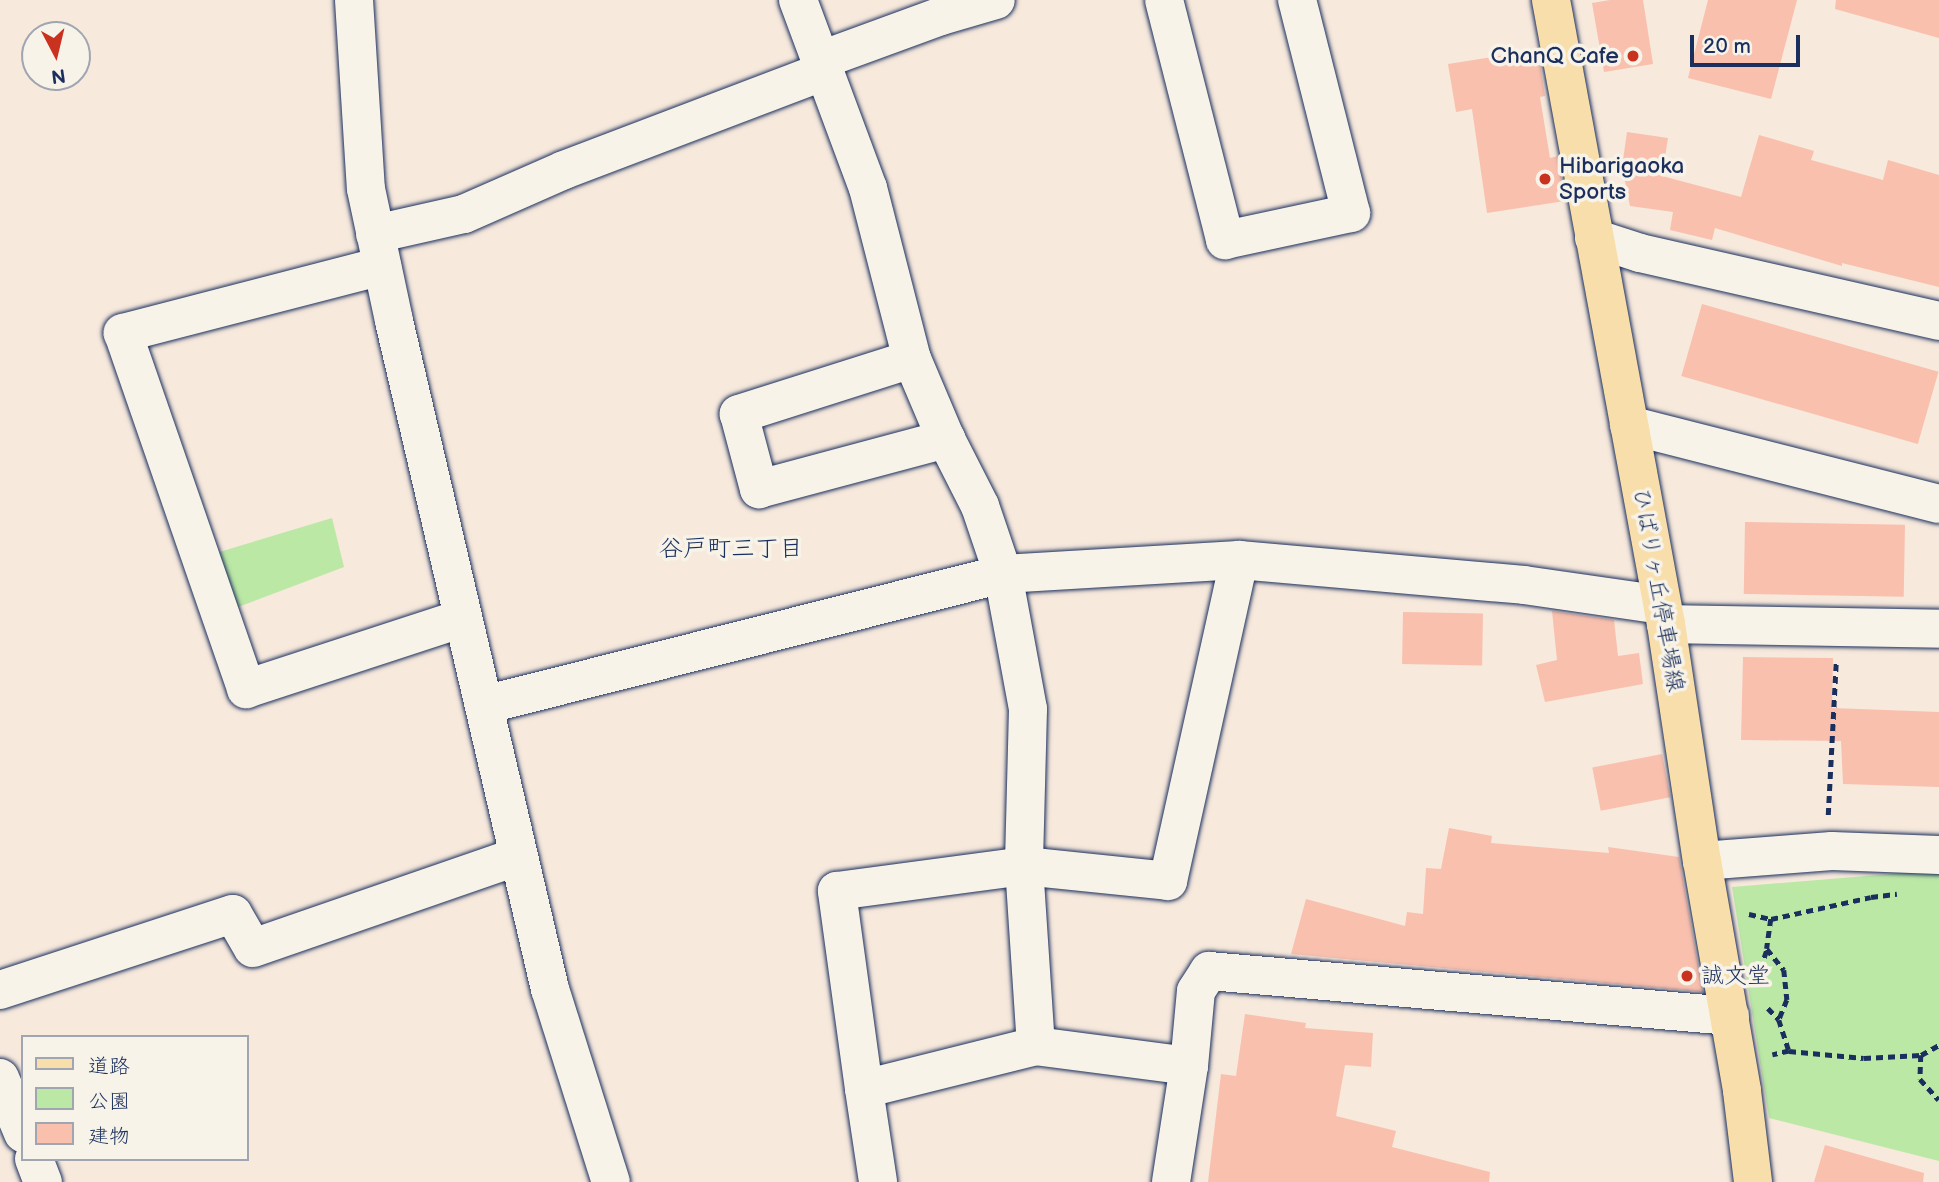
<!DOCTYPE html>
<html>
<head>
<meta charset="utf-8">
<style>
  body { margin:0 }
  #map { position:relative; width:1939px; height:1182px; overflow:hidden; background:#f7e9dc; font-family:"Balsamiq Sans","Klee One",sans-serif }
  div>[style] { position:absolute }
  .green>* { inset:0; background:#bce8a6 }
  .building>* { inset:0; background:#f9c0ae; transform-origin:0 0 }
  .path>* { height:4.5px; margin-top:-2.25px; transform-origin:0; background:repeating-linear-gradient(90deg,#1b2f5e 0 7px,transparent 0 12px) }
  .roads { filter:drop-shadow(0 0 2px #1b2f5e) drop-shadow(0 0 2px #1b2f5e) }
  .minor>* { height:38px; margin:-19px; padding:0 19px; transform-origin:19px; border-radius:19px; background:#f7f3e8 }
  .major>* { height:38px; margin:-19px; padding:0 19px; transform-origin:19px; border-radius:19px; background:#f8deab }
  .dots>* { width:19px; height:19px; translate:-50% -50%; box-sizing:border-box; border:4px solid #f7f3e8; border-radius:50% }
  span { translate:-50% -50%; white-space:nowrap; text-align:center; line-height:1.15; -webkit-text-stroke:7px #f7f3e8; paint-order:stroke }
  .poi-label { font-size:23px; color:#1b2f5e }
  .right { translate:-100% -50%; text-align:right }
  .left { translate:0 -50%; text-align:left }
  .street-label { font-size:23px; color:#1b2f5e }
  .neighbourhood-label { font-size:24px; color:#1b2f5e }
  .legend { position:absolute; left:21px; top:1035px; width:228px; height:126px; box-sizing:border-box; background:#f7f3e8; border:2px solid #9fa5b1; margin:0; padding:9px 12px; list-style:none; font-size:21px; color:#1b2f5e }
  .legend li { display:flex; align-items:center; gap:14px; height:35px }
  .legend b { width:35px; border:2px solid #9fa5b1 }
  .north { position:absolute; left:21px; top:21px; width:70px; height:70px; box-sizing:border-box; background:#f7f3e8; border:2px solid #9fa5b1; border-radius:50%; rotate:173deg; font-size:19px; font-weight:700; line-height:28px; text-align:center; color:#1b2f5e }
  .north::after { content:''; display:block; margin:auto; width:24px; height:32px; background:#c8321e; clip-path:polygon(50% 0,100% 100%,50% 72%,0 100%) }
  .scale { position:absolute; left:1690px; top:35px; width:110px; height:32px; box-sizing:border-box; border:4px solid #1b2f5e; border-top:0; padding-left:9px; font-size:21px; line-height:24px; white-space:nowrap; color:#1b2f5e; -webkit-text-stroke:5px #f7f3e8; paint-order:stroke }
</style>
</head>
<body>
<div id="map">
  <div class="green">
    <i style="clip-path:polygon(332px 518px,344px 567px,225px 612px,206px 556px)"></i>
    <i style="clip-path:polygon(1939px 870px,1939px 1161px,1769px 1118px,1732px 887px)"></i>
  </div>
  <div class="building">
    <i style="clip-path:polygon(1610px 0,1643px 0,1653px 64px,1604px 72px,1592px 3px)"></i>
    <i style="clip-path:polygon(1708px 0,1797px 0,1771px 99px,1688px 78px)"></i>
    <i style="clip-path:polygon(1836px 0,1939px 0,1939px 38px,1835px 9px)"></i>
    <i style="clip-path:polygon(1538px 50px,1545px 96px,1540px 97px,1550px 158px,1558px 156px,1565px 201px,1487px 213px,1472px 109px,1456px 112px,1448px 64px)"></i>
    <i style="clip-path:polygon(1627px 132px,1668px 138px,1662px 176px,1741px 197px,1759px 135px,1814px 151px,1811px 160px,1883px 180px,1888px 160px,1939px 175px,1939px 287px,1842px 263px,1842px 266px,1715px 228px,1712px 240px,1670px 230px,1673px 212px,1630px 206px,1622px 167px)"></i>
    <i style="left:1702px;top:304px;width:246px;height:75px;rotate:16deg"></i>
    <i style="left:1745px;top:522px;width:160px;height:72px;rotate:1deg"></i>
    <i style="clip-path:polygon(1552px 611px,1614px 620px,1618px 656px,1639px 653px,1643px 684px,1545px 702px,1536px 665px,1557px 660px)"></i>
    <i style="left:1403px;top:612px;width:80px;height:52px;rotate:1deg"></i>
    <i style="clip-path:polygon(1743px 657px,1833px 658px,1832px 708px,1939px 712px,1939px 787px,1843px 784px,1841px 741px,1741px 740px)"></i>
    <i style="left:1662px;top:754px;width:44px;height:71px;rotate:79deg"></i>
    <i style="clip-path:polygon(1449px 828px,1492px 836px,1491px 843px,1609px 853px,1608px 847px,1679px 857px,1703px 992px,1291px 954px,1306px 899px,1405px 926px,1407px 912px,1423px 914px,1426px 868px,1441px 869px)"></i>
    <i style="clip-path:polygon(1245px 1014px,1306px 1023px,1305px 1028px,1373px 1033px,1371px 1067px,1345px 1065px,1336px 1116px,1396px 1131px,1392px 1147px,1490px 1172px,1489px 1182px,1208px 1182px,1221px 1074px,1236px 1076px)"></i>
    <i style="clip-path:polygon(1825px 1145px,1924px 1173px,1923px 1182px,1814px 1182px)"></i>
  </div>
  <div class="path">
    <i style="left:1828px;top:815px;width:152px;rotate:-87deg"></i>
    <i style="left:1749px;top:914px;width:23px;rotate:13deg"></i>
    <i style="left:1771px;top:919px;width:30px;rotate:98deg"></i>
    <i style="left:1767px;top:949px;width:27px;rotate:51deg"></i>
    <i style="left:1784px;top:970px;width:30px;rotate:84deg"></i>
    <i style="left:1787px;top:1000px;width:22px;rotate:112deg"></i>
    <i style="left:1779px;top:1020px;width:33px;rotate:72deg"></i>
    <i style="left:1789px;top:1051px;width:17px;rotate:167deg"></i>
    <i style="left:1771px;top:919px;width:102px;rotate:-12.4deg"></i>
    <i style="left:1871px;top:897px;width:26px;rotate:-7deg"></i>
    <i style="left:1760px;top:969px;width:21px;rotate:-71deg"></i>
    <i style="left:1768px;top:1008px;width:16px;rotate:47deg"></i>
    <i style="left:1789px;top:1051px;width:75px;rotate:5.3deg"></i>
    <i style="left:1864px;top:1058px;width:57px;rotate:-3deg"></i>
    <i style="left:1921px;top:1055px;width:21px;rotate:-29deg"></i>
    <i style="left:1921px;top:1055px;width:24px;rotate:92deg"></i>
    <i style="left:1920px;top:1079px;width:28px;rotate:48deg"></i>
  </div>
  <div class="roads">
    <div class="minor">
      <i style="left:354px;top:0;width:189px;rotate:86.4deg"></i>
      <i style="left:366px;top:189px;width:135px;rotate:78deg"></i>
      <i style="left:394px;top:321px;width:686px;rotate:76.86deg"></i>
      <i style="left:550px;top:989px;width:202px;rotate:72.5deg"></i>
      <i style="left:798px;top:0;width:201px;rotate:69.6deg"></i>
      <i style="left:868px;top:188px;width:177px;rotate:75.6deg"></i>
      <i style="left:912px;top:359px;width:87px;rotate:67deg"></i>
      <i style="left:946px;top:439px;width:75px;rotate:63.1deg"></i>
      <i style="left:980px;top:506px;width:72px;rotate:71.3deg"></i>
      <i style="left:1003px;top:574px;width:137px;rotate:79.5deg"></i>
      <i style="left:1028px;top:709px;width:157px;rotate:91.5deg"></i>
      <i style="left:1024px;top:866px;width:180px;rotate:86.2deg"></i>
      <i style="left:1164px;top:0;width:248px;rotate:75.7deg"></i>
      <i style="left:1225px;top:240px;width:129px;rotate:-12.1deg"></i>
      <i style="left:1351px;top:213px;width:220px;rotate:-104.2deg"></i>
      <i style="left:821px;top:60px;width:128px;rotate:-20.1deg"></i>
      <i style="left:941px;top:16px;width:57px;rotate:-16.2deg"></i>
      <i style="left:375px;top:234px;width:91px;rotate:-12.7deg"></i>
      <i style="left:464px;top:214px;width:109px;rotate:-23.7deg"></i>
      <i style="left:564px;top:170px;width:278px;rotate:-20.8deg"></i>
      <i style="left:1594px;top:238px;width:48px;rotate:18.1deg"></i>
      <i style="left:1640px;top:253px;width:307px;rotate:12.8deg"></i>
      <i style="left:382px;top:266px;width:268px;rotate:165.5deg"></i>
      <i style="left:123px;top:333px;width:377px;rotate:70.9deg"></i>
      <i style="left:246px;top:689px;width:228px;rotate:-18.1deg"></i>
      <i style="left:912px;top:359px;width:182px;rotate:162.4deg"></i>
      <i style="left:739px;top:414px;width:78px;rotate:75.1deg"></i>
      <i style="left:759px;top:489px;width:194px;rotate:-15deg"></i>
      <i style="left:1629px;top:425px;width:320px;rotate:14.3deg"></i>
      <i style="left:1666px;top:624px;width:273px;rotate:1deg"></i>
      <i style="left:484px;top:705px;width:535px;rotate:-14.17deg"></i>
      <i style="left:1003px;top:574px;width:236px;rotate:-3.4deg"></i>
      <i style="left:1239px;top:560px;width:286px;rotate:5deg"></i>
      <i style="left:1524px;top:585px;width:139px;rotate:8.2deg"></i>
      <i style="left:1702px;top:861px;width:130px;rotate:-4.4deg"></i>
      <i style="left:1832px;top:851px;width:107px;rotate:2.1deg"></i>
      <i style="left:0;top:990px;width:245px;rotate:-18.1deg"></i>
      <i style="left:233px;top:914px;width:39px;rotate:60deg"></i>
      <i style="left:253px;top:948px;width:281px;rotate:-19.1deg"></i>
      <i style="left:1189px;top:1066px;width:154px;rotate:-172.6deg"></i>
      <i style="left:1036px;top:1046px;width:177px;rotate:166deg"></i>
      <i style="left:864px;top:1089px;width:200px;rotate:-97.8deg"></i>
      <i style="left:837px;top:891px;width:189px;rotate:-7.6deg"></i>
      <i style="left:1024px;top:866px;width:145px;rotate:5.9deg"></i>
      <i style="left:1168px;top:881px;width:329px;rotate:-77.5deg"></i>
      <i style="left:0;top:1078px;width:60px;rotate:67.3deg"></i>
      <i style="left:864px;top:1089px;width:94px;rotate:81.4deg"></i>
      <i style="left:34px;top:1159px;width:25px;rotate:69deg"></i>
      <i style="left:1171px;top:1182px;width:117px;rotate:-81.2deg"></i>
      <i style="left:1189px;top:1066px;width:75px;rotate:-84.7deg"></i>
      <i style="left:1196px;top:991px;width:24px;rotate:-57deg"></i>
      <i style="left:1209px;top:971px;width:523px;rotate:4.94deg"></i>
    </div>
    <div class="major">
      <i style="left:1551px;top:0;width:635px;rotate:79.56deg"></i>
      <i style="left:1666px;top:624px;width:240px;rotate:81.4deg"></i>
      <i style="left:1702px;top:861px;width:233px;rotate:80.1deg"></i>
      <i style="left:1742px;top:1091px;width:92px;rotate:83.1deg"></i>
    </div>
  </div>
  <div class="dots">
    <i style="left:1633px;top:56px;background:#c8321e"></i>
    <i style="left:1545px;top:179px;background:#c8321e"></i>
    <i style="left:1687px;top:976px;background:#c8321e"></i>
  </div>
  <div class="poi-label">
    <span class="right" style="left:1619px;top:56px">ChanQ Cafe</span>
    <span class="left" style="left:1559px;top:179px">Hibarigaoka<br>Sports</span>
    <span class="left" style="left:1701px;top:976px">誠文堂</span>
  </div>
  <div class="street-label">
    <span style="left:1658px;top:590px;rotate:80deg">ひばりヶ丘停車場線</span>
  </div>
  <div class="neighbourhood-label">
    <span style="left:731px;top:549px">谷戸町三丁目</span>
  </div>
  <ul class="legend">
  <li><b style="height:9px;background:#f8deab"></b>道路</li>
  <li><b style="height:19px;background:#bce8a6"></b>公園</li>
  <li><b style="height:19px;background:#f9c0ae"></b>建物</li>
  </ul>
  <div class="north">N</div>
  <div class="scale">20 m</div>
</div>
</body>
</html>
